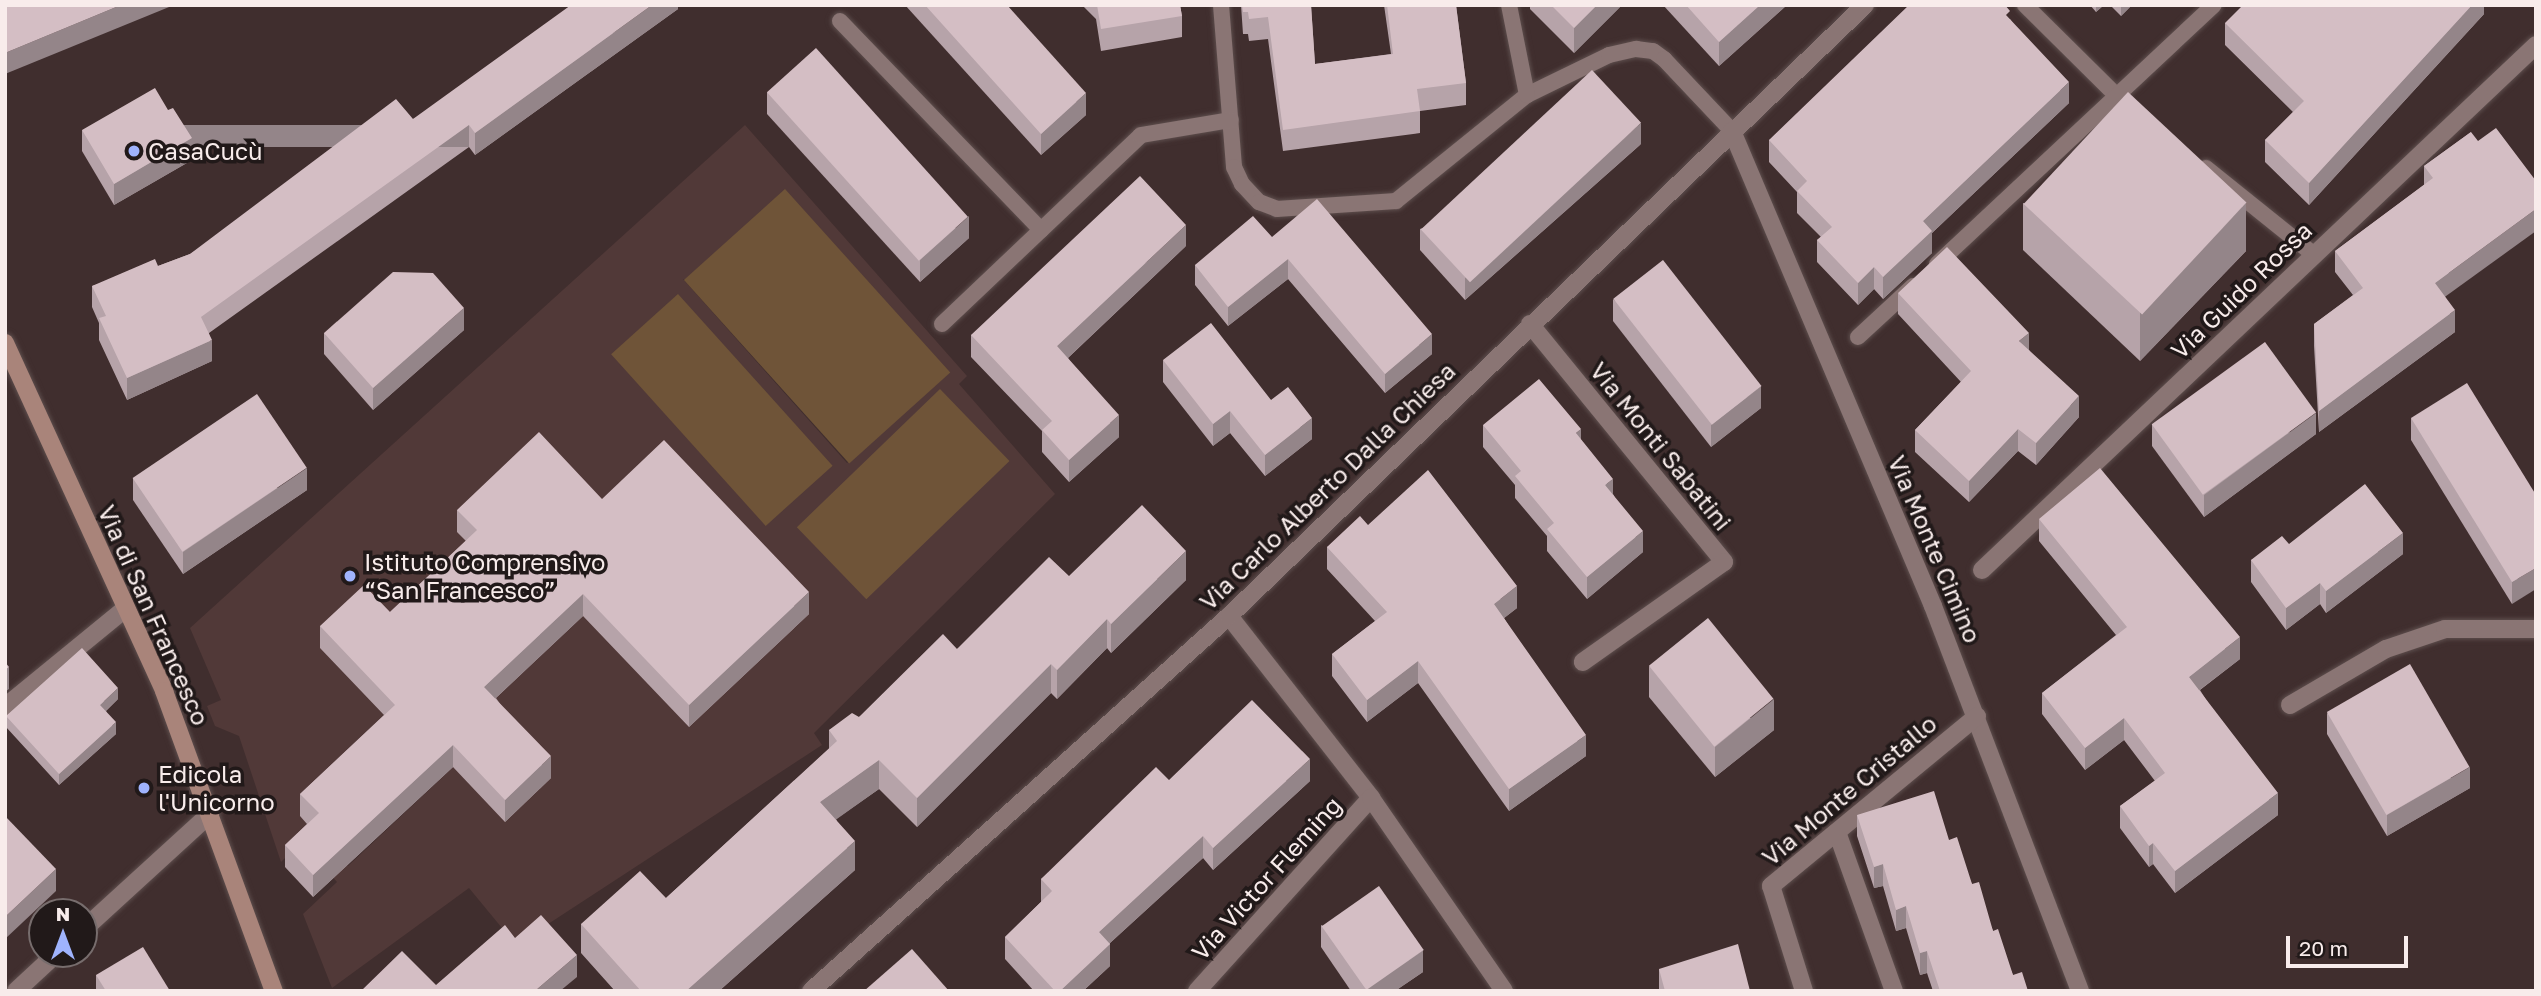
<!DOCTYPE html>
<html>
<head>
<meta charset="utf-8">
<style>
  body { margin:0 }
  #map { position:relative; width:2541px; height:996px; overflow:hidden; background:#402e2e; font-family:"Golos Text",sans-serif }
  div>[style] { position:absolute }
  .built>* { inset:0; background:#513938 }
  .green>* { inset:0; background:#6f5438; transform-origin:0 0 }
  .roads { filter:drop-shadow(0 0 2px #5d4e4d) drop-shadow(0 0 2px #5d4e4d) }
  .lane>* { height:16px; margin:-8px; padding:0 8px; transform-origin:8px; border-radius:8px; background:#8a7574 }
  .street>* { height:18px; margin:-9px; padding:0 9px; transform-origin:9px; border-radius:9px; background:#8a7574 }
  .secondary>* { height:18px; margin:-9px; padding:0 9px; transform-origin:9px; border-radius:9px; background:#a9847a }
  .wall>* { inset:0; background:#b6a3a9 }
  .shaded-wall>* { inset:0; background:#948589; transform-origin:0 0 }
  .building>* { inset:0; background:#d4bec4; transform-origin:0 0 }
  .dots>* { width:19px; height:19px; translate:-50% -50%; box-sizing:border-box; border:4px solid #211919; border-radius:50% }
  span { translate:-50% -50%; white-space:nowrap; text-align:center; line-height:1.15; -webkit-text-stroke:7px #211919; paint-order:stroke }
  .poi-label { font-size:24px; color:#f8eceb }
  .left { translate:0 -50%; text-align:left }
  .street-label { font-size:24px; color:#f8eceb }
  .frame { position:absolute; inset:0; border:7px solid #f8eceb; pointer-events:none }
  .north { position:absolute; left:28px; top:898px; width:70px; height:70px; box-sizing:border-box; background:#211919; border:2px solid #776d6d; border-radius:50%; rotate:0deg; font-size:19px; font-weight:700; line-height:28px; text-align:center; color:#f8eceb }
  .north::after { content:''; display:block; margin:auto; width:24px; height:32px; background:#9fb3fd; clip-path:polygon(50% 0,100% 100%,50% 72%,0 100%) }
  .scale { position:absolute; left:2286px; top:936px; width:122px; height:32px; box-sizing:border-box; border:4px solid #f8eceb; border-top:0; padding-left:9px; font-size:21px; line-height:24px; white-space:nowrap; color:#f8eceb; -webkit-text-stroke:5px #211919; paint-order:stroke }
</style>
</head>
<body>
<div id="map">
  <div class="built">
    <i style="clip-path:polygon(evenodd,745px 125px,967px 376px,959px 384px,1055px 494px,814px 733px,822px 745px,516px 945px,469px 888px,332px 988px,303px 914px,337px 882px,301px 842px,281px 862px,239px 736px,215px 726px,207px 706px,221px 700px,190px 628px,745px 125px,683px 279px,949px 373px,847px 463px,683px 279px,745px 125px,458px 532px,584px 539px,583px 616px,456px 736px,470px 751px,348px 866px,301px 816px,410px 712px,477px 552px,458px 532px)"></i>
  </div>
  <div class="green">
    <i style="left:785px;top:189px;width:247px;height:136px;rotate:48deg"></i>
    <i style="left:678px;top:294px;width:231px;height:90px;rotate:48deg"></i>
    <i style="left:940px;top:389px;width:100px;height:199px;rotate:46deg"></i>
  </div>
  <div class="roads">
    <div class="lane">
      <i style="left:1221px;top:5px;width:163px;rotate:85.4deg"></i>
      <i style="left:1234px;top:167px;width:19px;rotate:65deg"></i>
      <i style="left:1242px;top:184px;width:25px;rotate:47deg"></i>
      <i style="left:1259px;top:202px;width:19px;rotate:21deg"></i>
      <i style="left:1277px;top:209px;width:119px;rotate:-3.8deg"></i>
      <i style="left:1396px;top:201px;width:169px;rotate:-39deg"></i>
      <i style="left:1527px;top:95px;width:91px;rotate:-26deg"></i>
      <i style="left:1609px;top:55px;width:28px;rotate:-13deg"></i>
      <i style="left:1636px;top:49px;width:17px;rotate:7deg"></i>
      <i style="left:1653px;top:51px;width:14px;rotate:36deg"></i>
      <i style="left:1664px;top:59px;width:99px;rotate:46.6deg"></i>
      <i style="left:1509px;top:5px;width:92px;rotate:78.7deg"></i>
      <i style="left:2025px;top:5px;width:138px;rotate:44.7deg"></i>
      <i style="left:840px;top:21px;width:290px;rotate:46.1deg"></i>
      <i style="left:2206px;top:168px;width:137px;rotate:38.8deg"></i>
      <i style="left:1937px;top:264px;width:379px;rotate:-43.1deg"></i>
      <i style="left:942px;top:324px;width:274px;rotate:-43.5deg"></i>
      <i style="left:1141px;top:135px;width:91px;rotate:-9.5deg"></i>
      <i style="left:1858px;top:337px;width:75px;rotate:-42.8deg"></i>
    </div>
    <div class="street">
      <i style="left:1732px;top:131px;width:516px;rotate:67.06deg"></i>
      <i style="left:1933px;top:606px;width:412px;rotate:69.1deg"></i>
      <i style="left:1530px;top:324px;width:307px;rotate:50.8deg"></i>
      <i style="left:1724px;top:562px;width:173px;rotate:144.7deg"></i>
      <i style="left:1982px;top:570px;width:763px;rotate:-43.46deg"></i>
      <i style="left:1229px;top:616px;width:231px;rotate:52deg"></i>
      <i style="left:2290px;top:705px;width:111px;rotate:-30.3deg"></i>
      <i style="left:2386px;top:649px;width:62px;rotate:-18.7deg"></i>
      <i style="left:2445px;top:629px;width:91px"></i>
      <i style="left:5px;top:707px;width:156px;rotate:-39.3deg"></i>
      <i style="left:1837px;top:832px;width:169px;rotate:70.3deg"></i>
      <i style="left:84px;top:929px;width:171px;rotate:-42.4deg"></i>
      <i style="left:16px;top:991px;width:54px;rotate:-42.8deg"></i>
      <i style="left:811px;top:991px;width:562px;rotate:-41.9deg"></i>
      <i style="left:1229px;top:616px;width:882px;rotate:-43.85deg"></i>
      <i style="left:1197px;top:991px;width:260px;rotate:-48deg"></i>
      <i style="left:1371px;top:798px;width:234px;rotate:55.4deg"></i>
      <i style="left:1804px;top:991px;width:110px;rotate:-107.4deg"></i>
      <i style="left:1771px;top:886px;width:267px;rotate:-39.5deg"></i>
    </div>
    <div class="secondary">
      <i style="left:5px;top:343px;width:383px;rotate:65.4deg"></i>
      <i style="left:164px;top:691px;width:320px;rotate:69.9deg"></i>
    </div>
  </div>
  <div class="wall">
    <i style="clip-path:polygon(678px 5px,678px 9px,475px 155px,469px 147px,209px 333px,212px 361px,127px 400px,99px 340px,99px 323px,92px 307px,92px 286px,158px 266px,190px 254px,413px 119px)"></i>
    <i style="clip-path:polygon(905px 5px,1007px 5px,1086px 115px,1041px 155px)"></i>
    <i style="clip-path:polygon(1082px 5px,1180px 5px,1182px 16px,1182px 37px,1101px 51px,1096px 19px)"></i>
    <i style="clip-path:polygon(1241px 5px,1311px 5px,1315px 64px,1391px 54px,1384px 5px,1456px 5px,1466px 83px,1466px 105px,1420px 111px,1420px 133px,1283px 151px,1268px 39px,1249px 41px,1248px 34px,1243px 34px)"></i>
    <i style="clip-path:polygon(1530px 5px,1622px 5px,1574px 53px,1530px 9px)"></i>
    <i style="clip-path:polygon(1663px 5px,1787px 5px,1719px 66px)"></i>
    <i style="clip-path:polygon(2090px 5px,2104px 5px,2096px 12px)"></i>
    <i style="clip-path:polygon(2110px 5px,2132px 5px,2121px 16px)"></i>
    <i style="clip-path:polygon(2484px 5px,2484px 14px,2309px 205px,2265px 162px,2265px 140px,2293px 112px,2225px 45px,2225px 23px)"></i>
    <i style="clip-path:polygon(2010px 19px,2069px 103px,1932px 233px,1932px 253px,1883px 299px,1874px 289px,1858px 305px,1817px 262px,1817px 240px,1821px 237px,1797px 213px,1797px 192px,1769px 162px,1769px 140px)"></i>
    <i style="clip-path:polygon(767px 92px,969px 238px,920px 282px,767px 114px)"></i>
    <i style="clip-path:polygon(82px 130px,192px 160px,114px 205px,82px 151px)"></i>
    <i style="clip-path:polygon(2471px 132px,2445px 297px,2455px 332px,2319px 432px,2314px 346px,2314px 324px,2353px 295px,2335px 272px,2335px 251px,2424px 185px,2424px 166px)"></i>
    <i style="clip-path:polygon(1641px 144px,1465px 300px,1420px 250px,1420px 229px)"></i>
    <i style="clip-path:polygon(2023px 203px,2246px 251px,2140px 361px,2023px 250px)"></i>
    <i style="clip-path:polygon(1272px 237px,1432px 354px,1385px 393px,1288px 279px,1228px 326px,1195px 285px,1195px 265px)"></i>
    <i style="clip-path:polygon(1186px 246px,1068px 358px,1119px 437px,1069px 482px,1042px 452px,1042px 431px,971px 357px,971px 335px)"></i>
    <i style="clip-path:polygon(1898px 293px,2029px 350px,2079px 417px,2036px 465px,2018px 451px,1969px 502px,1915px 452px,1915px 430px,1961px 382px,1898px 314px)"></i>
    <i style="clip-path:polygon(1613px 299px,1761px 408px,1711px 447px,1613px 321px)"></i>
    <i style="clip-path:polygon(464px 330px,373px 410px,324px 354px,324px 333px)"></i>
    <i style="clip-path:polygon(1163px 360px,1271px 400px,1312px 439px,1265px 476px,1230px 433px,1213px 446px,1163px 382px)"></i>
    <i style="clip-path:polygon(2411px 418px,2536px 495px,2512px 604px,2411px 440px)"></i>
    <i style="clip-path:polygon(2152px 424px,2316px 434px,2204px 517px,2152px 446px)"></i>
    <i style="clip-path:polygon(1483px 425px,1581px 440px,1613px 494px,1643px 552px,1587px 599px,1547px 551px,1547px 536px,1515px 498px,1515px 485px,1483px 447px)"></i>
    <i style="clip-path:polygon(133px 478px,307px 490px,183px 574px,133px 500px)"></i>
    <i style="clip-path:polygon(602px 499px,809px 614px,689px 727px,583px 616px,496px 698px,551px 778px,505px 822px,453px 767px,313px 897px,285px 867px,285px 845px,307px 824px,300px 816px,300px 794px,384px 715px,320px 648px,320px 626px,390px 612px,466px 541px,457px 532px,457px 510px)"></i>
    <i style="clip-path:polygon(2039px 519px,2240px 659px,2200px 690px,2278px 815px,2175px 893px,2153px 864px,2149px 867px,2120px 828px,2120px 806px,2155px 781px,2124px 740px,2085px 770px,2042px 714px,2042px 693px,2116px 635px,2039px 541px)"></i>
    <i style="clip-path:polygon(1368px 525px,1517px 608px,1504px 618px,1586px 756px,1509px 811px,1418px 683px,1367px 722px,1332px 676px,1332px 654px,1375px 621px,1327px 569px,1327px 547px)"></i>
    <i style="clip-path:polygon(2289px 544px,2403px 554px,2326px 613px,2320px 604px,2286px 630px,2251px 582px,2251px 560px)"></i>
    <i style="clip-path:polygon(1069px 576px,1186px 580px,1111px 653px,1107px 648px,1057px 699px,1051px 693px,917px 827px,879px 789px,836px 819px,855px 870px,719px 991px,615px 991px,581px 953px,581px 924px,666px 898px,829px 749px,829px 730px,859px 717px,957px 649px)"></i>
    <i style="clip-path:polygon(1649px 666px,1774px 730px,1715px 777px,1649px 697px)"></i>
    <i style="clip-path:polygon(118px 699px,106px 711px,116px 734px,59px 785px,6px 727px,6px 716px)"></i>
    <i style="clip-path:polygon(2327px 713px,2470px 788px,2387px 836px,2327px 734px)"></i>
    <i style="clip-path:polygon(1169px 780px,1310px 781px,1213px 870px,1203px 858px,1110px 943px,1110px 966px,1083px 991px,1034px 991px,1005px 959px,1005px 937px,1041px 902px,1041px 879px)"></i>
    <i style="clip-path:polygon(1857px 815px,1949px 840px,1972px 884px,2013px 975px,2028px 991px,1933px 991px,1927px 973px,1920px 975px,1906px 928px,1896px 931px,1883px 886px,1874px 888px,1857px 836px)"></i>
    <i style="clip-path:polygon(1321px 925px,1423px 972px,1395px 991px,1351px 991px,1321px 947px)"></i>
    <i style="clip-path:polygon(1659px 969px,1750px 991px,1659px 991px)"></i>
    <i style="clip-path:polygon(96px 975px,170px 991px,96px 991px)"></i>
  </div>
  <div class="shaded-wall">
    <i style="clip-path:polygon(121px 5px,174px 5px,5px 74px,5px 53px)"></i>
    <i style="clip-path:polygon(652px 5px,678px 5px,678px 9px,475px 155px,475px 133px)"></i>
    <i style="clip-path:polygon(1597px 5px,1622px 5px,1574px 53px,1574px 28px)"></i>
    <i style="clip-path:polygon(1760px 5px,1787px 5px,1719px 66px,1719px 42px)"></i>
    <i style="clip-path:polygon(2096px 5px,2104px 5px,2096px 12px)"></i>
    <i style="clip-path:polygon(2121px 5px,2132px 5px,2121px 16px)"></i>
    <i style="clip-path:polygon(2472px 5px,2484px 5px,2484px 14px,2309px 205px,2309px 183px)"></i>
    <i style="clip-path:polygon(2069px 82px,2069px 103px,1932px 233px,1932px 253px,1883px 299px,1883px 277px,1923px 221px)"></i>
    <i style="clip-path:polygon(1086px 93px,1086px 115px,1041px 155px,1041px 134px)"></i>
    <i style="clip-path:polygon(1641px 123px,1641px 144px,1465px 300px,1465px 278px)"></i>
    <i style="left:469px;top:125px;width:22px;height:330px;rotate:90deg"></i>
    <i style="clip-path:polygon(192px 138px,192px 160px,114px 205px,114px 184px)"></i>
    <i style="clip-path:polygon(2246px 203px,2246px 251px,2140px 361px,2140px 313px)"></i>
    <i style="clip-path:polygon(2536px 209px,2536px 231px,2435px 304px,2435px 283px)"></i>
    <i style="clip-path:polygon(969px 216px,969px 238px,920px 282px,920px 260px)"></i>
    <i style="clip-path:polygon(1186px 225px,1186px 246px,1057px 368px,1057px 346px)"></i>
    <i style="clip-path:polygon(1288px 259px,1288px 279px,1228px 326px,1228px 307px)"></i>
    <i style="clip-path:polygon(1874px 267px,1874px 289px,1858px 305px,1858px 283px)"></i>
    <i style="clip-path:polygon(464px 308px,464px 330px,373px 410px,373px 388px)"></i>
    <i style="clip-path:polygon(2455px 310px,2455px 332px,2319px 432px,2319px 411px)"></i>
    <i style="clip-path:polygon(2029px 333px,2029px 354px,2019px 341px)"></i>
    <i style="clip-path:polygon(1432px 334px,1432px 354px,1385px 393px,1385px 374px)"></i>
    <i style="clip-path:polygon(212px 340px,212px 361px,127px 400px,127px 378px)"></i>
    <i style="clip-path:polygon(1761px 386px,1761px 408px,1711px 447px,1711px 425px)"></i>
    <i style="clip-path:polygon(2079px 396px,2079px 417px,2036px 465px,2036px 443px)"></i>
    <i style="clip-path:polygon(1230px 411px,1230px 433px,1213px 446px,1213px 424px)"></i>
    <i style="clip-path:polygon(2316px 413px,2316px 434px,2204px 517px,2204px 495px)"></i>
    <i style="clip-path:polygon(1119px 415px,1119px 437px,1069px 482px,1069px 460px)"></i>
    <i style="clip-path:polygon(1312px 418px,1312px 439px,1265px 476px,1265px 455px)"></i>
    <i style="clip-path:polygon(1581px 429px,1581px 451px,1576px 433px)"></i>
    <i style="clip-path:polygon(2018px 429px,2018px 451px,1969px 502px,1969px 481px)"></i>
    <i style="clip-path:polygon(307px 468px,307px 490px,183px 574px,183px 552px)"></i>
    <i style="clip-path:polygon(1613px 479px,1613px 500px,1605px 485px)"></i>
    <i style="clip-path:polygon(1643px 531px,1643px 552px,1587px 599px,1587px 577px)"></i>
    <i style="clip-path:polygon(2403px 533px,2403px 554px,2326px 613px,2326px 591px)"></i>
    <i style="clip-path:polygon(1186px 551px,1186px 580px,1111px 653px,1111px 624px)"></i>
    <i style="clip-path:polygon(2536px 568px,2536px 589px,2512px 604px,2512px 582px)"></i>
    <i style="clip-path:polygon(2320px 583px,2320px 604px,2286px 630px,2286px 608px)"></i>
    <i style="clip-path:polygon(1517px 586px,1517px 608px,1494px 626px,1494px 604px)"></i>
    <i style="clip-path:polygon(809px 592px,809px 614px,689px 727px,689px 705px)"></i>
    <i style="clip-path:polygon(583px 594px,583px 616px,484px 709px,484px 687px)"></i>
    <i style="clip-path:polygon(1107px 619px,1107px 648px,1057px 699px,1057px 670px)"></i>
    <i style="clip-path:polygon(2240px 637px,2240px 659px,2189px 698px,2189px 677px)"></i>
    <i style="clip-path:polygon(1418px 661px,1418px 683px,1367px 722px,1367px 700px)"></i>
    <i style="clip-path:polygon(1051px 664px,1051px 693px,917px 827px,917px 798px)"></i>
    <i style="clip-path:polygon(9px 667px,9px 689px,5px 692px,5px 671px)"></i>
    <i style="clip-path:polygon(118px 688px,118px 699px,100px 716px,100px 705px)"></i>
    <i style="clip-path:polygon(1774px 699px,1774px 730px,1715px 777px,1715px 747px)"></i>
    <i style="clip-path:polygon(2124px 718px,2124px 740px,2085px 770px,2085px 748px)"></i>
    <i style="clip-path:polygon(116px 722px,116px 734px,59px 785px,59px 774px)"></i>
    <i style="clip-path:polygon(1586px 735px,1586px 756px,1509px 811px,1509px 789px)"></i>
    <i style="clip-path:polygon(453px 745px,453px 767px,313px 897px,313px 875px)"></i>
    <i style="clip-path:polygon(551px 756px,551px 778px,505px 822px,505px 800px)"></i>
    <i style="clip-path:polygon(1310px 759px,1310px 781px,1213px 870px,1213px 848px)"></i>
    <i style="clip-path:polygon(879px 760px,879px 789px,820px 831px,820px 802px)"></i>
    <i style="clip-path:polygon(2470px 767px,2470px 788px,2387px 836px,2387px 815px)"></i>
    <i style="clip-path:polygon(2278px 793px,2278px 815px,2175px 893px,2175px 871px)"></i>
    <i style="clip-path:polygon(1203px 836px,1203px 858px,1099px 953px,1099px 932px)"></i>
    <i style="clip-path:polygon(855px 841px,855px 870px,719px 991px,686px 991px)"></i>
    <i style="clip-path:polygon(2153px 843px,2153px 864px,2149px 867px,2149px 846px)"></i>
    <i style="clip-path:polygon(1883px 864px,1883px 886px,1874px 888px,1874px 867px)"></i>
    <i style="clip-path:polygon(56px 869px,56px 891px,5px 939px,5px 917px)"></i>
    <i style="clip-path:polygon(1906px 906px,1906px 928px,1896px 931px,1896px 910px)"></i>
    <i style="clip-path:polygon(1110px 944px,1110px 966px,1083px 991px,1060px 991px)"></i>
    <i style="clip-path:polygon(1423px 950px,1423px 972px,1395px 991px,1365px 991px,1365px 989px)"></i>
    <i style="clip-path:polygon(1927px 951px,1927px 973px,1920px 975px,1920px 953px)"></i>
    <i style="clip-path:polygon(577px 955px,577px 977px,560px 991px,535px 991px)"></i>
  </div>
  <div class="building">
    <i style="clip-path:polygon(5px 5px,121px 5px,5px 53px)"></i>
    <i style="clip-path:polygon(571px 5px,652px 5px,475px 133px,469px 125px,201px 317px,212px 340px,127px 378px,99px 318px,106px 316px,92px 286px,155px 259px,158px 266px,190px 254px,396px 99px,413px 119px)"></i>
    <i style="clip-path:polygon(925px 5px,1007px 5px,1086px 93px,1041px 134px)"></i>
    <i style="clip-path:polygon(1097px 5px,1180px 5px,1182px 16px,1101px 29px)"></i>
    <i style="clip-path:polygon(1242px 5px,1311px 5px,1315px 64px,1393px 54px,1387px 5px,1456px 5px,1466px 83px,1417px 89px,1420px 111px,1283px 130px,1268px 17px,1249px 19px,1248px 12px,1243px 12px)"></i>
    <i style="clip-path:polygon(1551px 5px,1597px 5px,1574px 28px)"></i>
    <i style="clip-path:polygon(1686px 5px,1760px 5px,1719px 42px)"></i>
    <i style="clip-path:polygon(1909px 5px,2005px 5px,2010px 11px,2006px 15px,2069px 82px,1923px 221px,1932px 231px,1883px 277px,1874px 267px,1858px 283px,1817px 240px,1832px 227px,1797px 191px,1807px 181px,1769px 140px)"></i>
    <i style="clip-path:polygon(2243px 5px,2472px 5px,2309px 183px,2265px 140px,2304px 101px,2225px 23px)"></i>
    <i style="left:816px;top:48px;width:227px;height:66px;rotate:48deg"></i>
    <i style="left:1592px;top:70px;width:72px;height:234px;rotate:47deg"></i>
    <i style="clip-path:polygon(155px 88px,168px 110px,173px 108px,192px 138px,114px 184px,82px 130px)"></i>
    <i style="left:2128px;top:92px;width:162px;height:153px;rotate:43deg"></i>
    <i style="clip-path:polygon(2496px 128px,2536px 181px,2536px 209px,2435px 283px,2455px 310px,2319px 411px,2314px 324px,2363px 288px,2335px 251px,2433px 178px,2424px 166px,2471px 132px,2478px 141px)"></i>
    <i style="clip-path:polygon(1140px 176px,1186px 225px,1057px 346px,1119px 415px,1069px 460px,1042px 430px,1052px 421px,971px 335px)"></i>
    <i style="clip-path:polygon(1317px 199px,1432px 334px,1385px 374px,1288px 259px,1228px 307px,1195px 265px,1253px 216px,1272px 237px)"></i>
    <i style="clip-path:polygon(1947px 247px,2029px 333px,2019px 341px,2079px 396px,2036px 443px,2018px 429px,1969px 481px,1915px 430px,1971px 371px,1898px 293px)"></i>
    <i style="left:1663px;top:260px;width:160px;height:63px;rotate:52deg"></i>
    <i style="clip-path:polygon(393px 272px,433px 273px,464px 308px,373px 388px,324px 333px)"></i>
    <i style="clip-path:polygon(1211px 323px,1271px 400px,1288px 387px,1312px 418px,1265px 455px,1230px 411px,1213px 424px,1163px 360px)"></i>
    <i style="left:2265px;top:342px;width:87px;height:140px;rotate:54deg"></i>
    <i style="clip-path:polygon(1539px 379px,1581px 429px,1576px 433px,1613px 479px,1605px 485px,1643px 531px,1587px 577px,1547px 529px,1554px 523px,1515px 476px,1521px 471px,1483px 425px)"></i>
    <i style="clip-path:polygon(2467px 383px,2536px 495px,2536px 568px,2512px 582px,2411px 418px)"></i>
    <i style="left:257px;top:394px;width:89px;height:150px;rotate:56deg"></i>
    <i style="clip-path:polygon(539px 432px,602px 499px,664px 440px,809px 592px,689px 705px,583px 594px,484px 687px,551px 756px,505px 800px,453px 745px,313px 875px,285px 845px,319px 813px,300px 794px,395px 705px,320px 626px,364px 585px,390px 612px,477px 530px,457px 510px)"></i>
    <i style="clip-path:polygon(2100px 468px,2240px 637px,2189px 677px,2278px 793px,2175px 871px,2153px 843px,2149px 846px,2120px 806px,2165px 773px,2124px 718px,2085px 748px,2042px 693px,2127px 627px,2039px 519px)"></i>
    <i style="clip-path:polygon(1428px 470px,1517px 586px,1494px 604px,1586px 735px,1509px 789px,1418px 661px,1367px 700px,1332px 654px,1387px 612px,1327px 547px,1360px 516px,1368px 525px)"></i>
    <i style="clip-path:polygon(2365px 484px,2403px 533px,2326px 591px,2320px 583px,2286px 608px,2251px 560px,2282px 536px,2289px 544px)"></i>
    <i style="clip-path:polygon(1142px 505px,1186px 551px,1111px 624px,1107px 619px,1057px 670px,1051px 664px,917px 798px,879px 760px,820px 802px,855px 841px,686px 991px,641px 991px,581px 924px,640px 871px,666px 898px,837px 741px,829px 730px,852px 713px,859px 717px,943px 634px,957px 649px,1049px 557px,1069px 576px)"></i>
    <i style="left:1708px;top:618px;width:104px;height:76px;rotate:51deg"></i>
    <i style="clip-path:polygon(82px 648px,118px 688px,100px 705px,116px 722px,59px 774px,6px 716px)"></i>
    <i style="clip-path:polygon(5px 662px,9px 667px,5px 671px)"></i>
    <i style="left:2410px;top:664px;width:119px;height:96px;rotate:60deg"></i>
    <i style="clip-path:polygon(1252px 700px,1310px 759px,1213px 848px,1203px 836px,1099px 932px,1110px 944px,1060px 991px,1055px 991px,1005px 937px,1052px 891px,1041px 879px,1156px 767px,1169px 780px)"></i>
    <i style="clip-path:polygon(1934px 791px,1949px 840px,1957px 837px,1972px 884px,1979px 882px,1993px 931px,1998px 929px,2013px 975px,2022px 972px,2028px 991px,1940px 991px,1927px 951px,1920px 953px,1906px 906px,1896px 910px,1883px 864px,1874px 867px,1857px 815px)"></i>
    <i style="clip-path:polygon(5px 816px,56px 869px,5px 917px)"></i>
    <i style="left:1379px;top:886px;width:78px;height:70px;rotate:55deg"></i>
    <i style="clip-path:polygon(541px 915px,577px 955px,535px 991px,361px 991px,402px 951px,436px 985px,505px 925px,515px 938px)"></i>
    <i style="clip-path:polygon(1738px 944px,1750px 991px,1665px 991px,1659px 969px)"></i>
    <i style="clip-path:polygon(143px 947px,170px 991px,106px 991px,96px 975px)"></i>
    <i style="clip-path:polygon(912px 949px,949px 991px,864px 991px)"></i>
  </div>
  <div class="dots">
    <i style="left:134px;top:151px;background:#9fb3fd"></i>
    <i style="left:350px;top:576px;background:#9fb3fd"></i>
    <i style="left:144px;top:788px;background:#9fb3fd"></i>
  </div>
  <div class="poi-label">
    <span class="left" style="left:148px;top:151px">CasaCucù</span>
    <span class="left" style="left:364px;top:576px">Istituto Comprensivo<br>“San Francesco”</span>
    <span class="left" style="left:158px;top:788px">Edicola<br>l'Unicorno</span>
  </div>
  <div class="street-label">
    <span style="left:2241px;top:290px;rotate:-44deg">Via Guido Rossa</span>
    <span style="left:1661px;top:446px;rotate:51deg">Via Monti Sabatini</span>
    <span style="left:1327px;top:486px;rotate:-44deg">Via Carlo Alberto Dalla Chiesa</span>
    <span style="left:1935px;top:549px;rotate:67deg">Via Monte Cimino</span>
    <span style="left:154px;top:615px;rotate:66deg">Via di San Francesco</span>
    <span style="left:1849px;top:790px;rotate:-40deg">Via Monte Cristallo</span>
    <span style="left:1266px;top:878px;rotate:-48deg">Via Victor Fleming</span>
  </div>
  <div class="frame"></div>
  <div class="north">N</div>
  <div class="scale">20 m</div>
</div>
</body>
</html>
